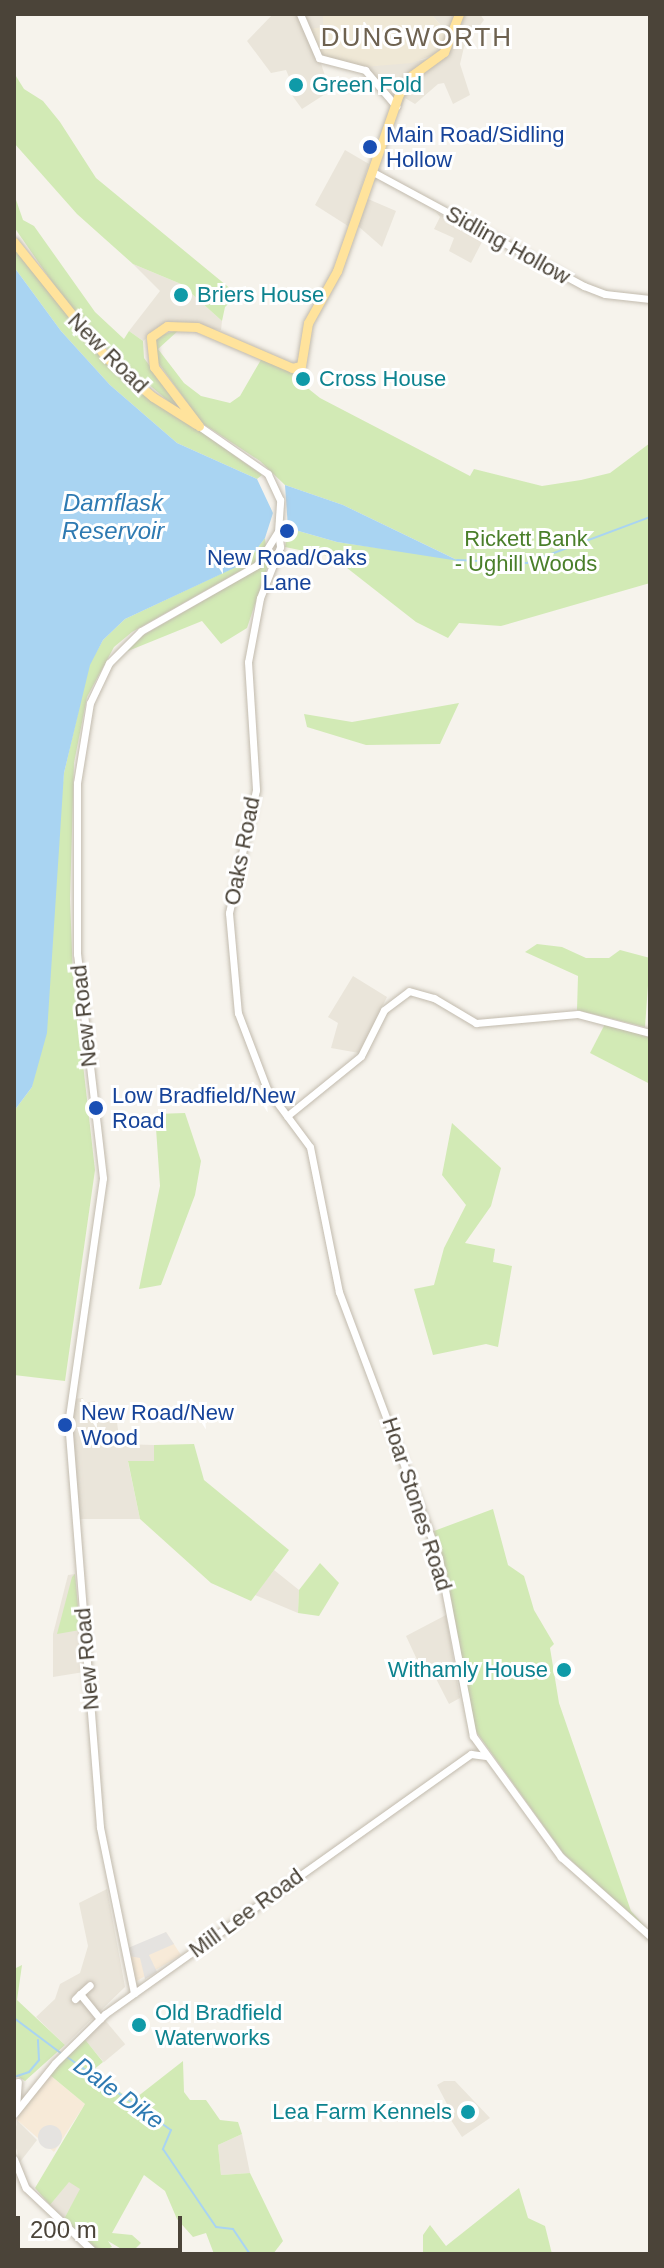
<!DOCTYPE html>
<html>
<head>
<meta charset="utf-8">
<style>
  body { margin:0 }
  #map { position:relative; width:664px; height:2268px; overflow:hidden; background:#f6f3ec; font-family:Helvetica,sans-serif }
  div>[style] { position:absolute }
  .residential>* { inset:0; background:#eae5da; transform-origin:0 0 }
  .commercial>* { inset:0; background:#f7ead8 }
  .education>* { inset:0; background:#efe8d6 }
  .green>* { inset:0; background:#d2eab5 }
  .parking>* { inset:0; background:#e5e3e0 }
  .round { border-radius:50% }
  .water>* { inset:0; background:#a9d4f2 }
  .stream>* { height:2px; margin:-1px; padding:0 1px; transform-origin:1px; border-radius:1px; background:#a9d4f2 }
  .roads { filter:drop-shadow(0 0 2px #c2bbae) drop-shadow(0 0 2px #c2bbae) }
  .minor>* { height:7px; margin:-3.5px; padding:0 3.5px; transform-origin:3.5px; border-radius:3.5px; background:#fff }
  .major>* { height:9px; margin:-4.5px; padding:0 4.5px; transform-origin:4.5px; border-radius:4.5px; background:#ffe39c }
  .dots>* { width:22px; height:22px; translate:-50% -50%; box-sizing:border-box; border:4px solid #fff; border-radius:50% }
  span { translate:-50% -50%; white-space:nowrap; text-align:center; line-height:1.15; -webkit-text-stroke:6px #fff; paint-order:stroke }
  .culture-label { font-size:22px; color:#0d838f }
  .left { translate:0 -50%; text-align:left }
  .right { translate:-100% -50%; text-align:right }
  .transit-label { font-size:22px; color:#164399 }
  .street-label { font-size:22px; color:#4b4439 }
  .park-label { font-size:22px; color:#4a7f2a }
  .water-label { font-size:24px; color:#2e7ab2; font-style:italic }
  .quarter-label { font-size:26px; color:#6e6250; letter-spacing:2px }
  .frame { position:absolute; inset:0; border:16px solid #4b4439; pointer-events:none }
  .scale { position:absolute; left:16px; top:2216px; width:166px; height:36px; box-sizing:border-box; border:4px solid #4b4439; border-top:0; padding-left:10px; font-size:24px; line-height:28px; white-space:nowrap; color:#4b4439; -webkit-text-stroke:6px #fff; paint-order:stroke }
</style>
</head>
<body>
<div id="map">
  <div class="residential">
    <i style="clip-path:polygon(273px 14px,323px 14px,323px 27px,310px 30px,330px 91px,302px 109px,286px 87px,292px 84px,286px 70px,271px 73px,247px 41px)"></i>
    <i style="clip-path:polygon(431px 14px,480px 14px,484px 20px,464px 47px,460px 64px,470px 95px,453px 104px,444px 83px,438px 84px,415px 104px,405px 98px,401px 110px,364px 67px,429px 59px,450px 36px)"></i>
    <i style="clip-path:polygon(345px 150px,369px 164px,348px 226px,315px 205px)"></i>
    <i style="clip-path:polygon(368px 199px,396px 211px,382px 247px,358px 226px)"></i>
    <i style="clip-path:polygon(436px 212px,484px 238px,471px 263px,449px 251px,454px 238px,434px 229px,440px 217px)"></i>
    <i style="clip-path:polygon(133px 264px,181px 284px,222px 321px,221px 330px,165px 323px,143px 341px,129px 331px,160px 291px)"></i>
    <i style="clip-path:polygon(353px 976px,387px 997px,359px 1053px,331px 1048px,338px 1023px,328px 1017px)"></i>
    <i style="clip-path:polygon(83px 1398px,84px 1403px,95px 1401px,96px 1412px,115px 1408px,120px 1444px,154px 1445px,154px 1461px,128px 1462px,140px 1519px,79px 1519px,70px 1421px,72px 1399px)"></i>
    <i style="clip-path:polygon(274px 1570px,299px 1590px,298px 1613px,255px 1595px)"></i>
    <i style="clip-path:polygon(75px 1574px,84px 1672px,53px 1677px,53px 1634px,68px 1575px)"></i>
    <i style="clip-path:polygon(446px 1615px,460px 1698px,449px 1704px,428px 1663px,420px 1666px,406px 1636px)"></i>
    <i style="clip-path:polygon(107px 1889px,125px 1987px,65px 2045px,36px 2017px,55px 1999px,60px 1984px,80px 1973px,88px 1946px,79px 1903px)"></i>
    <i style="left:104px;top:2019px;width:33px;height:28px;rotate:50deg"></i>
    <i style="clip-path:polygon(444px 2081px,455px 2081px,490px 2118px,462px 2137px,443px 2108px,447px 2104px,437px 2085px)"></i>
    <i style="clip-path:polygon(17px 2120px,37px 2140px,20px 2162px,14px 2141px)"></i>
    <i style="clip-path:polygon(242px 2134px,250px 2173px,221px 2175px,218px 2145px)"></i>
    <i style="clip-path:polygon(69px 2181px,81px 2189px,64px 2219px,50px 2205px)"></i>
  </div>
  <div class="commercial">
    <i style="clip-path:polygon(166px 1932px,181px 1955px,135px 1982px,129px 1956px)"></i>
    <i style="clip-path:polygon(50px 2075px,85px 2104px,54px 2152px,17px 2120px,25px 2102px)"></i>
  </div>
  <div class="education">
    <i style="clip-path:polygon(323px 14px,431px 14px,450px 36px,438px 53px,412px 63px,364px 67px,330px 62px,318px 53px,310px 29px,323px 27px)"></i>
  </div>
  <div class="green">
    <i style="clip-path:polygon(14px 73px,24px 89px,43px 101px,60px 122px,96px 178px,238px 295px,225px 307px,222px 321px,181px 284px,133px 264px,77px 214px,14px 143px)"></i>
    <i style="clip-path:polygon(14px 194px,23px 220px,34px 226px,95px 312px,124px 339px,129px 331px,143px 341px,144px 358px,186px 416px,108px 350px,75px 315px,14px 227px)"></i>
    <i style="clip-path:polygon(14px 247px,115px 371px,262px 475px,257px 479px,177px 443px,110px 385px,61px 331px,14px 267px)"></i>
    <i style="clip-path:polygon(180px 329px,158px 349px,184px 383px,201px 396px,230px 403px,240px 396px,262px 358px,296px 373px,295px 378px,320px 398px,470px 476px,474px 469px,542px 486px,581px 480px,610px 473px,650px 443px,650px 583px,501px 626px,459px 623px,448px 638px,416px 622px,333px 557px,285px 547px,288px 528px,337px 542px,455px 559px,343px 505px,285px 485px,260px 461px,202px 423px,155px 358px,156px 337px)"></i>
    <i style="clip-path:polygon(265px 538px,266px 547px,254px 563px,132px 632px,114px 647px,87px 697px,74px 763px,70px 899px,73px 976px,95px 1170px,65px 1381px,14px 1375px,14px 1111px,32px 1087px,64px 773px,89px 665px,103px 640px,125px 619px,246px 562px)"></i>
    <i style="clip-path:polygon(271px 556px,247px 628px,221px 644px,202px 621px,123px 653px,142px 636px,260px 568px)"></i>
    <i style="clip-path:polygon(459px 703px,440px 744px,366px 745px,307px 727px,304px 714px,352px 722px)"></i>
    <i style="clip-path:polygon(537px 944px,562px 947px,586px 958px,609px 958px,620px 950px,650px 958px,645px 1027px,577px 1010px,578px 976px,525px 952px)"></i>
    <i style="clip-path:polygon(606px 1022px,650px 1038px,650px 1084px,590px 1053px)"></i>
    <i style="clip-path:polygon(185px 1113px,201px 1161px,195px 1195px,161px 1285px,139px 1289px,160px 1186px,155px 1114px)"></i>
    <i style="clip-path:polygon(452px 1123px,501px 1168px,491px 1206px,465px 1243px,495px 1249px,493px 1262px,512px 1266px,498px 1347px,486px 1344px,433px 1355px,414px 1289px,434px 1285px,444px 1248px,466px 1205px,442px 1175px)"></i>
    <i style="clip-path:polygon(194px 1444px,204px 1480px,289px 1550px,251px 1601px,211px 1583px,140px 1519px,128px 1461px,154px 1461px,154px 1445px)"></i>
    <i style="clip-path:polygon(493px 1509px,508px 1565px,524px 1576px,534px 1610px,554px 1644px,550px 1648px,559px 1703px,631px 1911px,650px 1932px,563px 1853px,475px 1730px,434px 1531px)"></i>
    <i style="clip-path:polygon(320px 1563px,339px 1583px,319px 1616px,298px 1613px,299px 1590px)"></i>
    <i style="clip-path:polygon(75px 1574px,80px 1630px,57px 1634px,72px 1577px)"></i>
    <i style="clip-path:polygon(22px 1965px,17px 2000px,65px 2045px,25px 2081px,14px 2074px,14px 1969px)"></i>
    <i style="clip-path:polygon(83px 2037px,103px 2062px,92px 2071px,128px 2098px,137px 2097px,183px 2061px,184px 2092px,190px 2100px,206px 2100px,220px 2120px,238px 2122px,242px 2134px,218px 2145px,221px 2175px,250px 2173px,283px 2241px,273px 2254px,214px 2254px,206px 2233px,193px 2237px,177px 2219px,165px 2191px,144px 2175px,112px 2233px,132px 2235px,141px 2243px,130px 2254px,108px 2241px,112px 2247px,100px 2252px,64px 2219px,80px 2189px,69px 2182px,50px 2205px,35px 2188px,85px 2104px,50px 2075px)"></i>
    <i style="clip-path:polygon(519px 2188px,528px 2218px,545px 2226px,552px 2254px,423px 2254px,423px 2235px,430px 2225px,446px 2246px)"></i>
  </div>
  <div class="parking">
    <i style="clip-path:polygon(166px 1932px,174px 1944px,149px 1955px,157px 1972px,145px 1979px,140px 1958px,129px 1956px,128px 1948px)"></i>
    <i class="round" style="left:38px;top:2125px;width:24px;height:24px"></i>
  </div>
  <div class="water">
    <i style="clip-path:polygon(14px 267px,61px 331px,110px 385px,177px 443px,257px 479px,273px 513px,265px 538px,247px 562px,125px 619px,103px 640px,90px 665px,64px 773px,47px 1033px,32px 1087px,14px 1111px)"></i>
    <i style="clip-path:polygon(285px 485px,343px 505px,459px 561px,337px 542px,288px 528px)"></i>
  </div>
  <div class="stream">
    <i style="left:457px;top:560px;width:70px;rotate:2.5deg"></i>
    <i style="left:527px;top:563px;width:131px;rotate:-20.5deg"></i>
    <i style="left:14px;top:2018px;width:60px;rotate:36.9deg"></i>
    <i style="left:67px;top:2057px;width:127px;rotate:35.1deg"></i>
    <i style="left:171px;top:2130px;width:21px;rotate:113deg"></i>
    <i style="left:163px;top:2149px;width:94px;rotate:55.8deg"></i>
    <i style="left:216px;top:2227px;width:17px;rotate:7deg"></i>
    <i style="left:233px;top:2229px;width:30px;rotate:56deg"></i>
    <i style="left:14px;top:2077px;width:16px;rotate:-18deg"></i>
    <i style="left:29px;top:2072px;width:16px;rotate:-50deg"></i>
    <i style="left:39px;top:2060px;width:20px;rotate:-93deg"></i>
  </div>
  <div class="roads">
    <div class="minor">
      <i style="left:300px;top:14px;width:48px;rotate:66.6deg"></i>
      <i style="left:319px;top:58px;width:48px;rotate:14.6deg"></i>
      <i style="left:365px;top:70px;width:48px;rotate:49.3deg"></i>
      <i style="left:373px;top:172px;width:240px;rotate:28.4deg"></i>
      <i style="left:584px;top:286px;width:22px;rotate:21deg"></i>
      <i style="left:605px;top:294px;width:45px;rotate:6.3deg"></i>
      <i style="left:278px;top:532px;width:15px;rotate:82deg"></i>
      <i style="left:280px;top:547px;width:55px;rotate:111.4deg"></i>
      <i style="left:260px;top:598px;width:65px;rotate:100.6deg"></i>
      <i style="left:248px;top:662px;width:128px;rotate:86.4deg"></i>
      <i style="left:256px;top:790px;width:126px;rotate:102.4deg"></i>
      <i style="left:229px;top:913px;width:100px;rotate:84.9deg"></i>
      <i style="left:238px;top:1013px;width:81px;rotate:69.1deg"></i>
      <i style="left:267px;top:1089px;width:72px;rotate:53.4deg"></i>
      <i style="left:310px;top:1147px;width:148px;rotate:78.7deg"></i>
      <i style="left:339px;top:1292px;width:284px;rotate:69.4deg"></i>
      <i style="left:439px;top:1558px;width:181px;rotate:79.2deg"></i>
      <i style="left:473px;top:1736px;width:150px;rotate:54deg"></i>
      <i style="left:561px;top:1857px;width:119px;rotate:41.6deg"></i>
      <i style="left:287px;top:1116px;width:95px;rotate:-39deg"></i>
      <i style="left:361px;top:1056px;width:51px;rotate:-63.4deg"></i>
      <i style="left:384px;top:1010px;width:31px;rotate:-37deg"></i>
      <i style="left:409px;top:991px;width:26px;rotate:16deg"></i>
      <i style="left:434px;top:998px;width:49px;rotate:30.8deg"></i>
      <i style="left:476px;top:1023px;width:102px;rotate:-5deg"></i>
      <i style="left:578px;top:1014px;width:74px;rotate:14.8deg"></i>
      <i style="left:134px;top:1993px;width:169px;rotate:-101.6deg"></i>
      <i style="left:100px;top:1827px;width:404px;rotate:-94.5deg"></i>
      <i style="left:68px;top:1424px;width:248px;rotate:-81.9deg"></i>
      <i style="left:103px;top:1178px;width:226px;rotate:-96.6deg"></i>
      <i style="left:77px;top:954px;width:171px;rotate:-90deg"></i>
      <i style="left:77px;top:783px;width:81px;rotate:-80.8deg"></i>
      <i style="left:90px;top:703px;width:44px;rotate:-64.6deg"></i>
      <i style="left:109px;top:663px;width:45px;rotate:-45deg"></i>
      <i style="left:141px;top:631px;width:133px;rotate:-29.6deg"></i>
      <i style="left:257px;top:565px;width:39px;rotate:-58deg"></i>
      <i style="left:278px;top:532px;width:32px;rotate:-86deg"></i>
      <i style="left:280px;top:500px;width:29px;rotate:-115deg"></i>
      <i style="left:268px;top:474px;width:84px;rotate:-145.2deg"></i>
      <i style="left:80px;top:1994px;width:13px;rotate:-42deg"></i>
      <i style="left:75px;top:1999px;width:7px;rotate:-45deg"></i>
      <i style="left:80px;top:1994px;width:32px;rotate:51deg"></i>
      <i style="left:16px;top:2108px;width:26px;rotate:-86deg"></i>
      <i style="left:14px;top:2114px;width:65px;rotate:-51.2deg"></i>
      <i style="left:55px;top:2063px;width:70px;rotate:-44.4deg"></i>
      <i style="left:105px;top:2014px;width:449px;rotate:-35.4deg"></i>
      <i style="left:471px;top:1754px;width:15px;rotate:8deg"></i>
      <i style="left:14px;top:2159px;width:31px;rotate:68deg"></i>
      <i style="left:26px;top:2188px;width:96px;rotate:43.3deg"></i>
    </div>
    <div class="major">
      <i style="left:14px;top:242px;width:149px;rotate:51.3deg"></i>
      <i style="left:107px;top:358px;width:60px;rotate:40.3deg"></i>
      <i style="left:153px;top:397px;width:51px;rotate:32.1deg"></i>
      <i style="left:199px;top:426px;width:74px;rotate:-127.3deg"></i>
      <i style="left:154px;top:367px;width:30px;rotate:-96deg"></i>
      <i style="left:151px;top:337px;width:19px;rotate:-35deg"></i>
      <i style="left:167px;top:326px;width:30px;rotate:2deg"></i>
      <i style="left:197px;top:327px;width:103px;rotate:23.3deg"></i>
      <i style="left:292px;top:368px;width:9px;rotate:-13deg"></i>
      <i style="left:301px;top:366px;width:44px;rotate:-80.8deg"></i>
      <i style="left:308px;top:323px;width:60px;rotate:-60.9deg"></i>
      <i style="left:337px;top:271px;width:188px;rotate:-70.7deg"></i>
      <i style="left:399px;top:94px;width:22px;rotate:-56deg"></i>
      <i style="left:411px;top:76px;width:41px;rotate:-36deg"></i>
      <i style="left:444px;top:52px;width:41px;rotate:-68.5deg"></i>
    </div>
  </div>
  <div class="dots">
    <i style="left:296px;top:85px;background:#0f9aa8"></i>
    <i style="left:370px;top:147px;background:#1a4fb4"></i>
    <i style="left:181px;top:295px;background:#0f9aa8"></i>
    <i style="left:303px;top:379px;background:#0f9aa8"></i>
    <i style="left:287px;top:531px;background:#1a4fb4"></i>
    <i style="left:96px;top:1108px;background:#1a4fb4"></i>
    <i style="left:65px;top:1425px;background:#1a4fb4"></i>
    <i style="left:564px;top:1670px;background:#0f9aa8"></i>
    <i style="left:139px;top:2025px;background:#0f9aa8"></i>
    <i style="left:468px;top:2112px;background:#0f9aa8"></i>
  </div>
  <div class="culture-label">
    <span class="left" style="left:312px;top:85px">Green Fold</span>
    <span class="left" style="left:197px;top:295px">Briers House</span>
    <span class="left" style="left:319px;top:379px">Cross House</span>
    <span class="right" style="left:548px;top:1670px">Withamly House</span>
    <span class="left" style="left:155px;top:2025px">Old Bradfield<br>Waterworks</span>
    <span class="right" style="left:452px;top:2112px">Lea Farm Kennels</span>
  </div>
  <div class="transit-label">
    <span class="left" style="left:386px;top:147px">Main Road/Sidling<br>Hollow</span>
    <span style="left:287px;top:570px">New Road/Oaks<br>Lane</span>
    <span class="left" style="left:112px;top:1108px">Low Bradfield/New<br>Road</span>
    <span class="left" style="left:81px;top:1425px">New Road/New<br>Wood</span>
  </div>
  <div class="street-label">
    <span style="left:508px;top:245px;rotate:29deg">Sidling Hollow</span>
    <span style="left:108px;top:353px;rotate:45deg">New Road</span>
    <span style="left:242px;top:851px;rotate:-79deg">Oaks Road</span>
    <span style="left:84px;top:1016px;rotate:-96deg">New Road</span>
    <span style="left:417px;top:1504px;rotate:72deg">Hoar Stones Road</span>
    <span style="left:87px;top:1659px;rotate:-95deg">New Road</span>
    <span style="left:246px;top:1913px;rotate:-36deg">Mill Lee Road</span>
  </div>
  <div class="park-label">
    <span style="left:526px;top:551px">Rickett Bank<br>- Ughill Woods</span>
  </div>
  <div class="water-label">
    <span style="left:113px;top:517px">Damflask<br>Reservoir</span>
    <span style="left:119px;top:2093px;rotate:36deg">Dale Dike</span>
  </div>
  <div class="quarter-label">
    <span style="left:417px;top:38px">DUNGWORTH</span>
  </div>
  <div class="frame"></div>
  <div class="scale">200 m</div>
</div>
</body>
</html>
